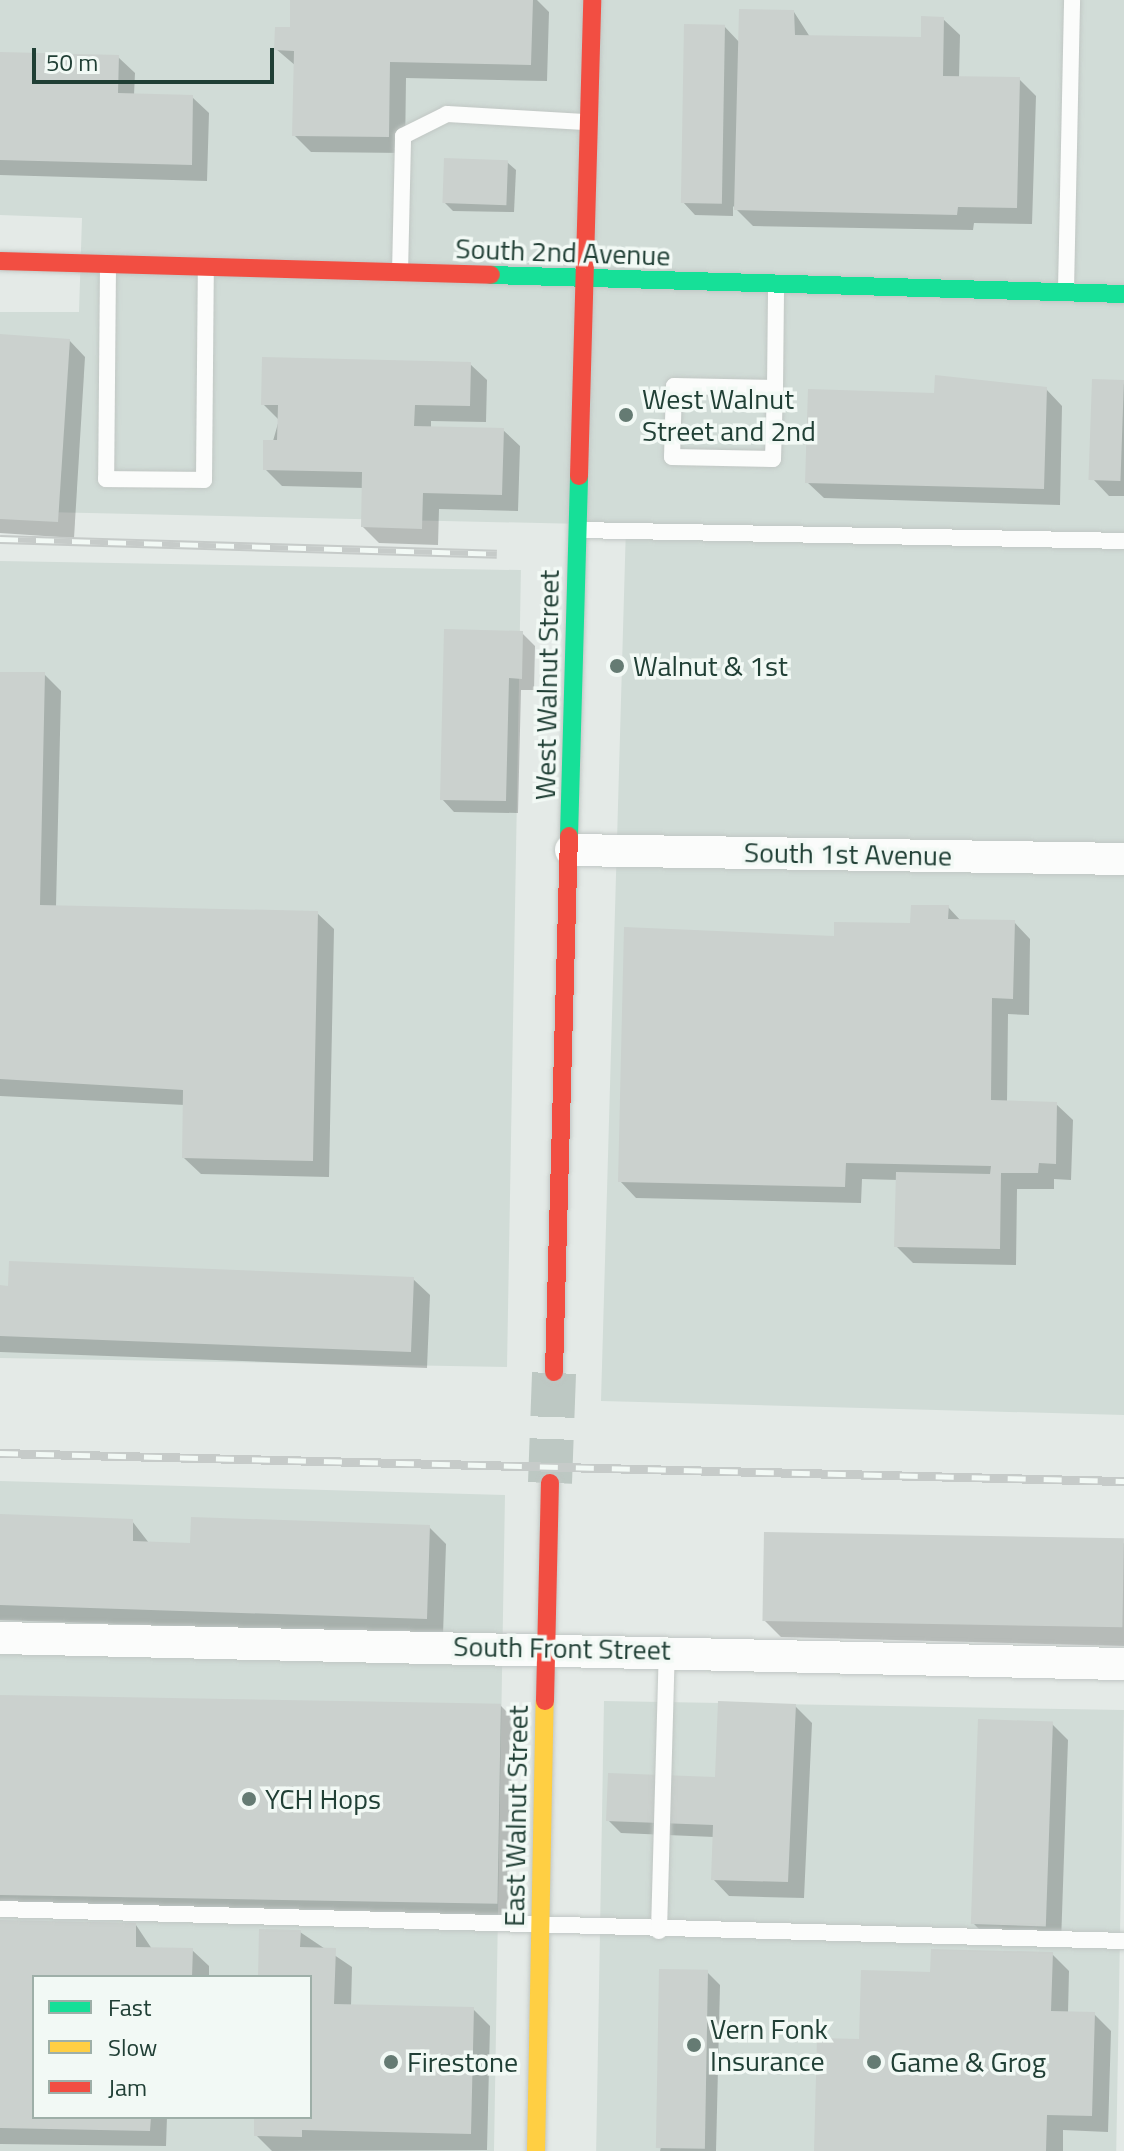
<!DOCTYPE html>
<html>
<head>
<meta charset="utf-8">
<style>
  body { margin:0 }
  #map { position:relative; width:1124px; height:2151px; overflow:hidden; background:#e4eae7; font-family:"Titillium Web",sans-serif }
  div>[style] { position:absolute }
  .built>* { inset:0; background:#d1dcd7; transform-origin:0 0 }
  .shadow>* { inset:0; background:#0003 }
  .building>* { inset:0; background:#cbd1ce; transform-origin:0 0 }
  .secondary-tunnel>* { height:44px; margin-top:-22px; transform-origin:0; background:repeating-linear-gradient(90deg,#bdc8c3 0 44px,transparent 0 66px) }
  .roads { filter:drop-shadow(0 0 2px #c1c7c4) drop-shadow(0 0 2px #c1c7c4) }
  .lane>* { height:16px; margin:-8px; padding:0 8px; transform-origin:8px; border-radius:8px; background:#fbfcfb }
  .street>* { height:32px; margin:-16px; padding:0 16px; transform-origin:16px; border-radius:16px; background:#fbfcfb }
  .fast>* { height:18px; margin:-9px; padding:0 9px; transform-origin:9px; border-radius:9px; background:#16e098 }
  .slow>* { height:18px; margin:-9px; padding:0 9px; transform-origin:9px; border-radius:9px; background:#ffcf43 }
  .jam>* { height:18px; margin:-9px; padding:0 9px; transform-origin:9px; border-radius:9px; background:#f24e42 }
  .rail>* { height:9px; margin-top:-4.5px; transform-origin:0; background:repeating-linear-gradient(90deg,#f2f9f5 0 18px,#c6cbc9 0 36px); box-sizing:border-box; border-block:2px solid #c6cbc9 }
  .dots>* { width:22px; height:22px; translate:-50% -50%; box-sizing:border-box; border:4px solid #f2f9f5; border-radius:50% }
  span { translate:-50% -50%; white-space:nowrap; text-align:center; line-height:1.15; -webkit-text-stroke:7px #f2f9f5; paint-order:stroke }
  .street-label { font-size:28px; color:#203f35 }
  .poi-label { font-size:28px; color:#203f35 }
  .left { translate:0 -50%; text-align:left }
  .legend { position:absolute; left:32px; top:1975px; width:280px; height:144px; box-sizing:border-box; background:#f2f9f5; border:2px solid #9eafa8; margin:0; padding:10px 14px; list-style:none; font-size:24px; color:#203f35 }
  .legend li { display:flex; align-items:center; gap:16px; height:40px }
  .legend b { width:40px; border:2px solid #9eafa8 }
  .scale { position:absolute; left:32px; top:48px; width:242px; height:36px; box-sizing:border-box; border:4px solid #203f35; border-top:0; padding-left:10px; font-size:24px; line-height:28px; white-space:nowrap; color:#203f35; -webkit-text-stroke:6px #f2f9f5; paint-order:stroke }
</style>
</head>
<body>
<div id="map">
  <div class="built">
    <i style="clip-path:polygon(0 0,1124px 0,1124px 1415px,601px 1401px,626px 525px,0 511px,0 312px,79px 312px,82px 218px,0 215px)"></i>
    <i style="left:0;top:561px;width:521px;height:797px;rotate:1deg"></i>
    <i style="clip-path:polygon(evenodd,0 1481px,505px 1495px,494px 2151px,0 2151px,0 1481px,34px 1977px,310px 1977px,310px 2117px,34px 2117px,34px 1977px)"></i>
    <i style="left:604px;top:1701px;width:520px;height:450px;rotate:1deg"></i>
  </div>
  <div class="shadow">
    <i style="clip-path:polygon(292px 0,537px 0,549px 12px,547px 81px,406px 78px,405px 153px,311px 152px,294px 135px,296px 66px,276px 49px,292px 29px)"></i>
    <i style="clip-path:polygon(794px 12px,810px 37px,923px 39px,943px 19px,960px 35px,959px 78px,1019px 79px,1036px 96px,1032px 224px,974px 223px,973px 230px,753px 226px,733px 206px,733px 216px,695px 215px,683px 202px,724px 26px,740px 43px)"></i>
    <i style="clip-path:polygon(0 54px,118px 57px,135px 73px,134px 95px,192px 97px,209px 113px,207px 181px,0 175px)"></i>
    <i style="clip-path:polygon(507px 162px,516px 170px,514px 212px,453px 211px,445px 203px)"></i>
    <i style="clip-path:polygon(0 336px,69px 340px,85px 357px,74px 538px,0 533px)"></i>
    <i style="clip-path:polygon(470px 364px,487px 380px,486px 422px,431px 421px,431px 428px,503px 430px,520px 446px,518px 511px,439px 509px,438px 545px,379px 543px,363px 527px,364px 488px,282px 486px,265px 469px,279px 420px,263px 404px)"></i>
    <i style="clip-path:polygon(937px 377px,1046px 389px,1062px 406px,1060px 505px,824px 498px,807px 482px,936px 395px)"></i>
    <i style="clip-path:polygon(1124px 382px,1124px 496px,1109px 496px,1093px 479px)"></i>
    <i style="clip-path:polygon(522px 633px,535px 646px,534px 690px,521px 690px,518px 813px,454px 812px,442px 799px)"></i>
    <i style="clip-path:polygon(0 674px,44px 674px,61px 691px,56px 907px,317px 913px,334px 929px,329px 1177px,201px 1174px,184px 1158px,185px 1105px,0 1096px)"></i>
    <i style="clip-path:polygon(948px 907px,961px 921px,1014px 922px,1030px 939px,1029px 1015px,1008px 1014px,1007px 1103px,1056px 1104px,1073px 1120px,1071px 1180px,1054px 1179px,1054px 1189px,1017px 1189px,1016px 1265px,913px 1263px,896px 1246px,898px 1180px,862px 1179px,861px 1203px,636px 1198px,620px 1181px,836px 938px,912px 925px)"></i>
    <i style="clip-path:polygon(413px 1279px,430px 1295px,427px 1368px,0 1352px,0 1287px)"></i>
    <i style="clip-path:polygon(0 1516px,132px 1521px,149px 1543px,192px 1545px,429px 1527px,446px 1544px,443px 1635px,0 1620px)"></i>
    <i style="clip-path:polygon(1124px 1543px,1124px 1646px,781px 1637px,764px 1620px)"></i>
    <i style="clip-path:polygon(0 1697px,500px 1705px,513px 1718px,508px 1921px,0 1902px)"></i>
    <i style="clip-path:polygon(795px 1706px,812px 1723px,804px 1898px,729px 1896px,713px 1879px,714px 1837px,621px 1833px,608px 1820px,714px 1779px)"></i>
    <i style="clip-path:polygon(1052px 1724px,1068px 1740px,1061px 1943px,990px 1940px,973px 1923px)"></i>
    <i style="clip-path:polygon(0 1922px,136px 1925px,152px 1949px,192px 1950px,209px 1966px,209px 1977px,34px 1977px,34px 2117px,167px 2117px,166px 2146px,0 2144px)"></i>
    <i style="clip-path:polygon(300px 1932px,352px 1967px,351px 2006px,473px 2009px,490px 2026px,487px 2150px,272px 2151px,256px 2135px,256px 2117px,310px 2117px,310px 1977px,260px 1977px)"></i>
    <i style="clip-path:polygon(1052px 1954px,1069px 1971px,1068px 2013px,1094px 2014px,1111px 2031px,1108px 2132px,1063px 2130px,1063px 2151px,816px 2151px,861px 2041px)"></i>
    <i style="clip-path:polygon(707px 1972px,720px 1985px,716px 2151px,660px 2151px)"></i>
  </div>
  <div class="building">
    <i style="clip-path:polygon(290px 0,533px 0,531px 65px,390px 62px,389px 137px,292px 136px,294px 51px,274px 50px,275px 27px,290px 27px)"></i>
    <i style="clip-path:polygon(739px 9px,794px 10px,795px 35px,921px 37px,921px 16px,944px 17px,943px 76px,1020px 77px,1017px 208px,958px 207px,957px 215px,734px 210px)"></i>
    <i style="left:684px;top:24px;width:41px;height:179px;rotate:1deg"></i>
    <i style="clip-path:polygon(0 52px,119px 55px,118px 93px,193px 95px,192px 165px,0 160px)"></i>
    <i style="left:444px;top:158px;width:64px;height:45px;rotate:2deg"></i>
    <i style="clip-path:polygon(0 334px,70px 339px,58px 522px,0 519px)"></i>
    <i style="clip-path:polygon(262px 357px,471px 362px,470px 406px,415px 405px,414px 426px,504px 428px,502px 495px,423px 493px,422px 529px,361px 527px,362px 472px,263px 470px,263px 440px,277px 440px,278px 405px,261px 405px)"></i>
    <i style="clip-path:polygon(935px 375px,1047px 387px,1044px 489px,805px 483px,808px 389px,934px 393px)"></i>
    <i style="left:1092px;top:379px;width:32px;height:101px;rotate:2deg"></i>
    <i style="clip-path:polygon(444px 629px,523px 631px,522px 679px,509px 678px,506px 801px,440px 800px)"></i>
    <i style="clip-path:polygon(0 672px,45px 672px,40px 905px,318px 911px,313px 1161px,182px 1158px,183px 1090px,0 1079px)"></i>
    <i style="clip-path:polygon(911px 905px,949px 905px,948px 919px,1015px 920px,1013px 999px,992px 998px,991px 1100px,1057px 1102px,1056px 1164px,1039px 1163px,1038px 1173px,1001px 1173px,1000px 1249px,894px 1247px,896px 1172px,990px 1174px,991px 1166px,846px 1163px,845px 1187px,618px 1182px,624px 927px,834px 936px,834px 922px,910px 923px)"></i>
    <i style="clip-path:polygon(9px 1261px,414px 1277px,411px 1352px,0 1336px,0 1285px,8px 1286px)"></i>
    <i style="clip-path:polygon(0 1514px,133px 1519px,133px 1541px,190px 1543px,191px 1517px,430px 1525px,427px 1619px,0 1605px)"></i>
    <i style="left:764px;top:1532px;width:360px;height:89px;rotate:1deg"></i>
    <i style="left:0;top:1695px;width:501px;height:200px;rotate:1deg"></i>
    <i style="clip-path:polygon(718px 1701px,796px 1704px,788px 1882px,711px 1880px,713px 1825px,606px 1821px,608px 1773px,715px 1777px)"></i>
    <i style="left:978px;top:1719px;width:75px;height:205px;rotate:2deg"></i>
    <i style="clip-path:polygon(0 1920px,136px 1923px,136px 1947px,193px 1948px,192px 1977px,34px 1977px,34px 2117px,151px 2117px,150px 2131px,0 2128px)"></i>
    <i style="clip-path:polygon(259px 1929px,301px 1930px,300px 1947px,336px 1948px,334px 2004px,474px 2007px,471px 2134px,302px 2130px,302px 2137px,254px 2136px,254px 2117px,310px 2117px,310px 1977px,258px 1977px)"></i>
    <i style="clip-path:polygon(931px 1949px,1053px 1952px,1051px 2011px,1095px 2012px,1092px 2116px,1047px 2115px,1046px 2151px,814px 2151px,817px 2038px,859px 2039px,861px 1970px,930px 1972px)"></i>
    <i style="left:659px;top:1969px;width:49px;height:179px;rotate:1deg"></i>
  </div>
  <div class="secondary-tunnel">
    <i style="left:550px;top:1483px;width:111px;rotate:-87.9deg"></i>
  </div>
  <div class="roads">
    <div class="lane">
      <i style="left:108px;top:266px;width:213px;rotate:90.5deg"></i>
      <i style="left:106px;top:479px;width:98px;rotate:0.6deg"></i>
      <i style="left:204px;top:480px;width:210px;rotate:-89.5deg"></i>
      <i style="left:400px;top:273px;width:137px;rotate:-88.7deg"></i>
      <i style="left:403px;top:136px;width:49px;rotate:-26.6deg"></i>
      <i style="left:447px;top:114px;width:138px;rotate:3.3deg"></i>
      <i style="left:1066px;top:290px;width:290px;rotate:-88.8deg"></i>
      <i style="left:775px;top:388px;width:101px;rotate:-178.9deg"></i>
      <i style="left:674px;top:386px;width:71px;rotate:91.6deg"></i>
      <i style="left:672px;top:457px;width:101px;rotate:1.1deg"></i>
      <i style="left:773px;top:459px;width:71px;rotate:-88.4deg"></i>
      <i style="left:775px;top:388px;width:101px;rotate:-89.4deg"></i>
      <i style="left:578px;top:530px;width:546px;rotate:1.15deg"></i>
      <i style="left:0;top:1909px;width:1124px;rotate:1.63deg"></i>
      <i style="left:659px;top:1931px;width:281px;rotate:-88.4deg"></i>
    </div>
    <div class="street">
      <i style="left:571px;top:850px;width:553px;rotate:0.93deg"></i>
      <i style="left:0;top:1638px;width:1124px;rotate:1.33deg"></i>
    </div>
    <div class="fast">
      <i style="left:491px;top:275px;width:633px;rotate:1.72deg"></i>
      <i style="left:569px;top:836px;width:360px;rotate:-88.4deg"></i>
    </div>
    <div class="slow">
      <i style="left:536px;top:2151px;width:450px;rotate:-88.9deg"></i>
    </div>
    <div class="jam">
      <i style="left:0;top:261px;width:491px;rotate:1.6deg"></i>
      <i style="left:579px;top:476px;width:476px;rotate:-88.4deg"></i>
      <i style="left:554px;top:1372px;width:536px;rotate:-88.4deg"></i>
      <i style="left:545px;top:1701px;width:218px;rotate:-88.7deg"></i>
    </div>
  </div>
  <div class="rail">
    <i style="left:0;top:539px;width:497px;rotate:1.7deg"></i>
    <i style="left:0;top:1453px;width:1124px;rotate:1.43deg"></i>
  </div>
  <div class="dots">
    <i style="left:626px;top:415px;background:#657b73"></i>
    <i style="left:617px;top:666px;background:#657b73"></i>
    <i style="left:249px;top:1799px;background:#657b73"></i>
    <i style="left:694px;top:2045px;background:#657b73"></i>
    <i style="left:391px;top:2062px;background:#657b73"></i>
    <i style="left:874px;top:2062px;background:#657b73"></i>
  </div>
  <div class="street-label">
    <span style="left:563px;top:252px;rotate:2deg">South 2nd Avenue</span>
    <span style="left:547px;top:685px;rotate:-89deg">West Walnut Street</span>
    <span style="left:848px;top:854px;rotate:1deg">South 1st Avenue</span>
    <span style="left:562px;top:1648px;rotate:1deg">South Front Street</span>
    <span style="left:516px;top:1816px;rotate:-89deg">East Walnut Street</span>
  </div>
  <div class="poi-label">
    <span class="left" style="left:642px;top:415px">West Walnut<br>Street and 2nd</span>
    <span class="left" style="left:633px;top:666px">Walnut &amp; 1st</span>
    <span class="left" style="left:265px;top:1799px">YCH Hops</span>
    <span class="left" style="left:710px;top:2045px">Vern Fonk<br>Insurance</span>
    <span class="left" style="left:407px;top:2062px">Firestone</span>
    <span class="left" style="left:890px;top:2062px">Game &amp; Grog</span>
  </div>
  <ul class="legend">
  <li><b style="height:10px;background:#16e098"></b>Fast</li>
  <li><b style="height:10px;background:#ffcf43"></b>Slow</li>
  <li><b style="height:10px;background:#f24e42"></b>Jam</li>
  </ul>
  <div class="scale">50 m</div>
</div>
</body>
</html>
